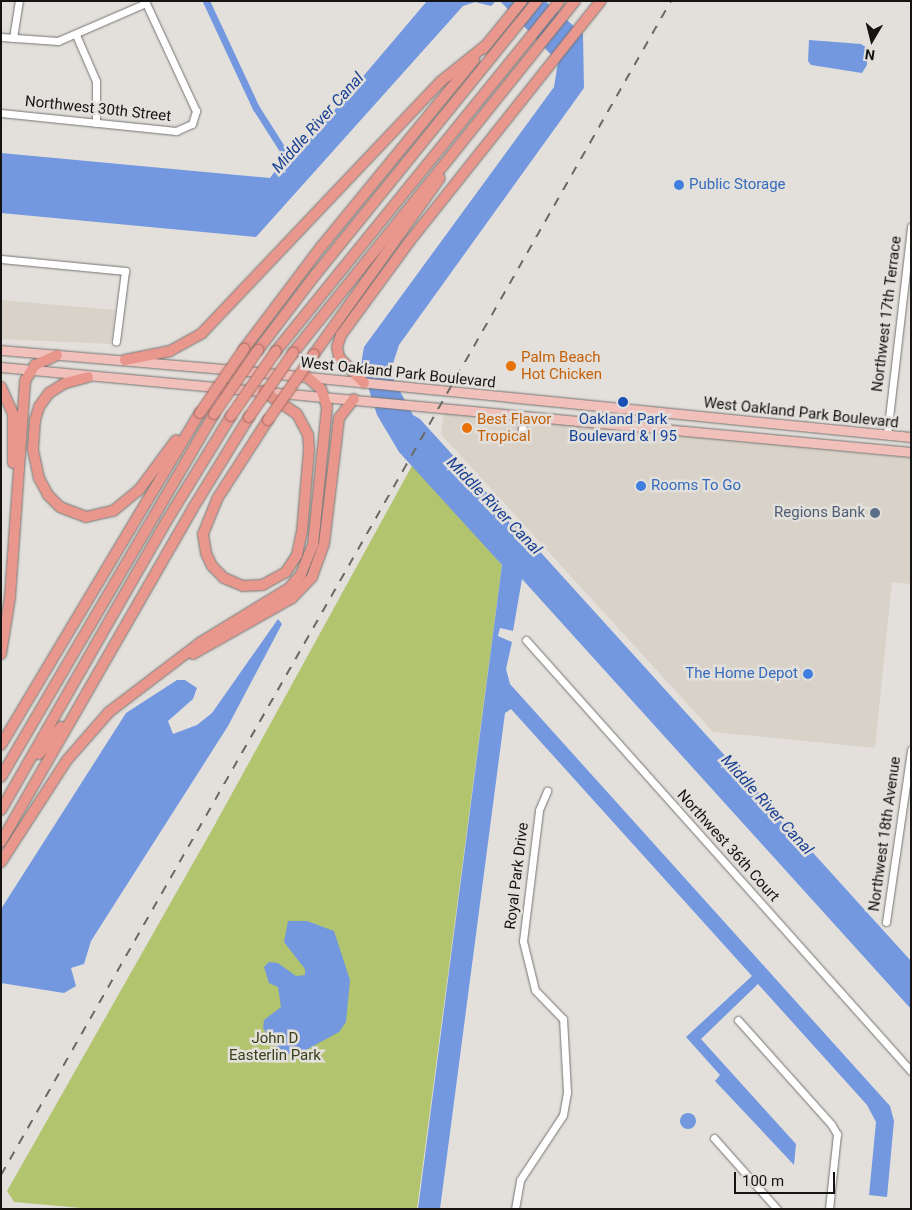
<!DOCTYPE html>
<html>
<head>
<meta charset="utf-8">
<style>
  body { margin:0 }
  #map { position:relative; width:912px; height:1210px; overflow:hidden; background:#e3e0dc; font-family:Roboto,sans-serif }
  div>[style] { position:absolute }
  .built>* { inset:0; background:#d9d2c8 }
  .green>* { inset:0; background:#b3c46e }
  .water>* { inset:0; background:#7398e0 }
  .round { border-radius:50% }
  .canal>* { height:7px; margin:-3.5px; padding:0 3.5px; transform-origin:3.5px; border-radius:3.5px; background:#7398e0 }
  .roads { filter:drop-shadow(0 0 1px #767370) drop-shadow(0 0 1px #767370) }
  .minor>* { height:7px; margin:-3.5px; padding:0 3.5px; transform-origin:3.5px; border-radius:3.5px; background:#fff }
  .major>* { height:9px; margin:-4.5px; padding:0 4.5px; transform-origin:4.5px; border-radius:4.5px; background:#f2c0ba }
  .highway>* { height:10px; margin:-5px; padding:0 5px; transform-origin:5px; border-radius:5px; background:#e9968c }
  .rail>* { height:2px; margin-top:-1px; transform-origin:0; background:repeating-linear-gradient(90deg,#6a6865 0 9px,transparent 0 18px) }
  .bridges { filter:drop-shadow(0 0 1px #9f6861) drop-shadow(0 0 1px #9f6861) }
  .highway-bridge>* { height:10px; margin:-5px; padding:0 5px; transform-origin:5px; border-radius:5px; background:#e9968c }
  .dots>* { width:14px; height:14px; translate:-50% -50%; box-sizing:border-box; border:2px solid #e3e0dc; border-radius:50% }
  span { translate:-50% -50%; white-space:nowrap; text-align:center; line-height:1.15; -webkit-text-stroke:5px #e3e0dc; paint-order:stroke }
  .street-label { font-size:15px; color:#151412 }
  .shop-label { font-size:15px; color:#366cbe }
  .left { translate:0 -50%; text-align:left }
  .right { translate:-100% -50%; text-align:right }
  .food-label { font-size:15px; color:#c56008 }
  .transit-label { font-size:15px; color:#164399 }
  .service-label { font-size:15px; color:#4e5e75 }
  .park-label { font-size:15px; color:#39401b }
  .water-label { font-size:16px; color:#194093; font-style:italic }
  .frame { position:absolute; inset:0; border:2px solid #151412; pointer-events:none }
  .north { position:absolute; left:847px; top:15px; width:50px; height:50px; -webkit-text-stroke:4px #e3e0dc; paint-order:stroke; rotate:188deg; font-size:14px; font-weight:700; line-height:20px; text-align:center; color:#151412 }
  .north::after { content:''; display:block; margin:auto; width:18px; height:22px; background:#151412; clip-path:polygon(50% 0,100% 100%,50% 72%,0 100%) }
  .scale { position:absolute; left:734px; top:1172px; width:101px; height:22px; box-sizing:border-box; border:2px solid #151412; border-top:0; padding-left:6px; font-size:15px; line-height:18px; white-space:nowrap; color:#151412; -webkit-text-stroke:4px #e3e0dc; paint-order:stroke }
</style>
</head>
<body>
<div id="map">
  <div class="built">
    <i style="clip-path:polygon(1px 300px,115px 310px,111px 344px,1px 339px)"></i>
    <i style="clip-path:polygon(444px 412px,911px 458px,911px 584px,892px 582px,875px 748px,713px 732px,441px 434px)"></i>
  </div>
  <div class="green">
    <i style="clip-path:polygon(413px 464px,502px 565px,417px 1209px,92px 1209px,14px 1202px,7px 1191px,213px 828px)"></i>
  </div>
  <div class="water">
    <i style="clip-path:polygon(427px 1px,496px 1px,491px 6px,475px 2px,463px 6px,256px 237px,1px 213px,1px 153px,270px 178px,295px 144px,310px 139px)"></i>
    <i style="clip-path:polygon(500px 1px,545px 1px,583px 34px,584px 88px,399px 345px,390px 373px,413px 415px,420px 419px,911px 961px,911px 1009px,522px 579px,513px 631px,500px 628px,498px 636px,512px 642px,506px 669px,510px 684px,890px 1106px,894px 1121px,887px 1197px,869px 1195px,876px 1122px,867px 1105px,758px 984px,701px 1039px,796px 1144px,794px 1165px,715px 1081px,720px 1075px,686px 1037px,752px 976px,511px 709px,505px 713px,440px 1209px,418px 1209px,502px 565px,399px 452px,377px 415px,361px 364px,364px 347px,554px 87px,558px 62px)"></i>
    <i style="clip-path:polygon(809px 40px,861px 44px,867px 48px,867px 65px,862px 73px,811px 65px,808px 61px)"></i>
    <i style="clip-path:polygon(278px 619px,282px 624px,228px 726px,91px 941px,84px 964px,71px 968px,76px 986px,64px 993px,1px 983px,1px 909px,126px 713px,177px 680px,185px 680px,197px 688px,193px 699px,168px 721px,173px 734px,197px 725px,212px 713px)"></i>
    <i style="clip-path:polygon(288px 921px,307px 921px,334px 931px,350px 980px,346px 1022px,339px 1032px,293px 1057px,275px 1046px,263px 1028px,264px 1020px,281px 1007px,278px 987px,269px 983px,264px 967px,269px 962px,278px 963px,296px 976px,305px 975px,305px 969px,284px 942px)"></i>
    <i class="round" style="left:680px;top:1113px;width:16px;height:16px"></i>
  </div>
  <div class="canal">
    <i style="left:206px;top:1px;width:118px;rotate:65deg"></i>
    <i style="left:256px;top:108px;width:65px;rotate:57.5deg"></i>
  </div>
  <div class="roads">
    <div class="minor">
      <i style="left:76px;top:35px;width:50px;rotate:66.5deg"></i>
      <i style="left:96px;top:81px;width:42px;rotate:90deg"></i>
      <i style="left:1px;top:37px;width:57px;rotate:4deg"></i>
      <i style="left:58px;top:41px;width:96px;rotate:-23.4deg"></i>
      <i style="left:13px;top:38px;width:37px;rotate:-81deg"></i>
      <i style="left:1px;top:113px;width:176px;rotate:5.9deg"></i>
      <i style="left:176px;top:131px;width:17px;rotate:-24deg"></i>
      <i style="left:192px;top:124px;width:14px;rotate:-73deg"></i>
      <i style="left:196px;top:111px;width:121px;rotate:-114.9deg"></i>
      <i style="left:1px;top:259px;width:125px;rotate:5.5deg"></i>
      <i style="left:125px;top:271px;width:71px;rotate:97.3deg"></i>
      <i style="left:521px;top:435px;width:20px;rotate:-81deg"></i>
      <i style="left:887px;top:435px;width:210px;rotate:-83.4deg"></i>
      <i style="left:526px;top:640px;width:578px;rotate:48.23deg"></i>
      <i style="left:886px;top:922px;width:174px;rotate:-81.7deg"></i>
      <i style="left:738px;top:1020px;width:140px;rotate:48.2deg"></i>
      <i style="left:831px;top:1124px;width:12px;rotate:59deg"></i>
      <i style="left:837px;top:1134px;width:75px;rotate:96.1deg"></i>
      <i style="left:714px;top:1138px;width:95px;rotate:48.4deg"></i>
      <i style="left:515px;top:1209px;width:29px;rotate:-80deg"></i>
      <i style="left:520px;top:1180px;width:78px;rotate:-56.5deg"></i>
      <i style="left:563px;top:1115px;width:23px;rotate:-80deg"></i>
      <i style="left:567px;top:1092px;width:73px;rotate:-93.1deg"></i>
      <i style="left:563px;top:1019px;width:40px;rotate:-134deg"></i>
      <i style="left:535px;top:990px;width:50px;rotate:-103.8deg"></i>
      <i style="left:523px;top:941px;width:132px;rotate:-83deg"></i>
      <i style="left:539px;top:810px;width:21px;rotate:-67deg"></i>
    </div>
    <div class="major">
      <i style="left:1px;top:350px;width:248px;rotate:4.9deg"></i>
      <i style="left:248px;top:371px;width:666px;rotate:5.68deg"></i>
      <i style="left:1px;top:367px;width:914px;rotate:5.34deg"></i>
    </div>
    <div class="highway">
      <i style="left:483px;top:49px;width:62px;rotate:-50.9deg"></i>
      <i style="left:244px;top:349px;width:128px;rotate:-53deg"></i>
      <i style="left:321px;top:247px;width:242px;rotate:-50.7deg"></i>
      <i style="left:258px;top:350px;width:96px;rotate:-52.7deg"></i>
      <i style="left:316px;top:274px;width:351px;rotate:-51deg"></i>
      <i style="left:276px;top:351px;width:450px;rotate:-51deg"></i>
      <i style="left:293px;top:353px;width:451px;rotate:-51.3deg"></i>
      <i style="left:314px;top:354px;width:216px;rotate:-54.4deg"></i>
      <i style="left:125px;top:360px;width:46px;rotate:-11.3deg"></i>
      <i style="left:170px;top:351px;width:37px;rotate:-29deg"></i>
      <i style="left:202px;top:333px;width:346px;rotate:-46.5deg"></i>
      <i style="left:440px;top:82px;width:59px;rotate:-38.8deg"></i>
      <i style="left:88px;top:377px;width:24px;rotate:165deg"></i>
      <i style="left:65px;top:383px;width:19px;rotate:148deg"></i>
      <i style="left:49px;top:393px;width:17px;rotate:126deg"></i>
      <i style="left:39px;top:407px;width:14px;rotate:107deg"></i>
      <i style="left:35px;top:420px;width:30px;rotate:94deg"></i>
      <i style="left:33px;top:450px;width:29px;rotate:78deg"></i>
      <i style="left:39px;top:478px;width:19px;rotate:62deg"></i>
      <i style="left:48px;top:495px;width:17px;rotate:45deg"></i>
      <i style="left:60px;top:507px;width:28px;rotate:21deg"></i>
      <i style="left:86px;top:517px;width:28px;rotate:-13deg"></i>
      <i style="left:113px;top:511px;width:33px;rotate:-39deg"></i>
      <i style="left:139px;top:490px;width:62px;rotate:-53.5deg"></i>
      <i style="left:364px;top:383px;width:36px;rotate:-134deg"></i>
      <i style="left:339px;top:357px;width:10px;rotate:-101deg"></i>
      <i style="left:337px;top:347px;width:13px;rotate:-72deg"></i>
      <i style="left:341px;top:335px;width:115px;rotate:-53.8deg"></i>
      <i style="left:409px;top:242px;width:308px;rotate:-51.5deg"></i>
      <i style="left:1px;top:387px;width:30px;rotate:66deg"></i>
      <i style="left:13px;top:414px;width:49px;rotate:90deg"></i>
      <i style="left:263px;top:391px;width:41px;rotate:34.1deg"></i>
      <i style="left:297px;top:414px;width:24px;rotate:62deg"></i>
      <i style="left:308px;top:435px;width:15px;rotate:86deg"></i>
      <i style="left:309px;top:450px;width:81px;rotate:94.9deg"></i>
      <i style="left:302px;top:531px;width:25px;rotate:102deg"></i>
      <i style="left:297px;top:555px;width:20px;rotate:123deg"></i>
      <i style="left:286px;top:572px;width:26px;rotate:151deg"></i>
      <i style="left:263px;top:585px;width:20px;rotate:177deg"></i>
      <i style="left:243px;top:586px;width:21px;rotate:-157deg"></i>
      <i style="left:224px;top:578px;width:17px;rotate:-135deg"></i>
      <i style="left:212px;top:566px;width:14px;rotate:-115deg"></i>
      <i style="left:206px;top:553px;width:19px;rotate:-99deg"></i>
      <i style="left:203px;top:534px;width:38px;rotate:-68deg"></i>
      <i style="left:217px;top:499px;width:94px;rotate:-57.2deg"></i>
      <i style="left:1px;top:654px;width:58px;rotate:-81deg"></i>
      <i style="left:10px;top:597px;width:217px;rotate:-86deg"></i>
      <i style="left:25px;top:381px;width:19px;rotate:-58deg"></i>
      <i style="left:35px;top:365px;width:24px;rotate:-24deg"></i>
      <i style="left:193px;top:654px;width:114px;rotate:-29.5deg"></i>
      <i style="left:292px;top:598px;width:29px;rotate:-46deg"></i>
      <i style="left:312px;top:577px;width:35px;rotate:-70deg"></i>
      <i style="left:324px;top:544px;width:127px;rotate:-83.2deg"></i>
      <i style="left:339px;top:418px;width:24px;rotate:-52deg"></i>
      <i style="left:1px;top:745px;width:387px;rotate:-59.1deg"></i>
      <i style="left:39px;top:754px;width:35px;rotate:-51deg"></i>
      <i style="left:1px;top:777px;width:421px;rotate:-59.6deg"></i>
      <i style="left:1px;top:810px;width:332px;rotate:-60.2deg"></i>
      <i style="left:166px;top:522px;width:124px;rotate:-58.5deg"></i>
      <i style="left:1px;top:842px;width:385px;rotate:-60.1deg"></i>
      <i style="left:193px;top:508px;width:107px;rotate:-58.4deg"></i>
      <i style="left:1px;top:862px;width:121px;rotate:-57.1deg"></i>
      <i style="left:67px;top:760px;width:64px;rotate:-48.8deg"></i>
      <i style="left:109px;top:712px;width:116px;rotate:-37.3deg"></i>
      <i style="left:201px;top:642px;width:103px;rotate:-31.5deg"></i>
      <i style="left:289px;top:588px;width:18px;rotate:-49deg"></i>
      <i style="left:301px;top:574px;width:31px;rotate:-68deg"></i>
      <i style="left:313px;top:545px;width:139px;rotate:-84.2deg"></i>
      <i style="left:327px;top:407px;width:19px;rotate:-108deg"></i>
      <i style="left:321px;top:389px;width:20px;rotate:-139deg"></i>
    </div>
  </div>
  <div class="rail">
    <i style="left:1px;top:1175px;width:1352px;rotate:-60.29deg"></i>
  </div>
  <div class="bridges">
    <div class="highway-bridge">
      <i style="left:200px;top:413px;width:78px;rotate:-55.5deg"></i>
      <i style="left:214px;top:414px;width:78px;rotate:-55.5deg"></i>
      <i style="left:231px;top:416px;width:79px;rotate:-55.3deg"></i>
      <i style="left:249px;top:417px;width:78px;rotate:-55.5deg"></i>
      <i style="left:268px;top:420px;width:80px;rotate:-55.1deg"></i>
    </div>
  </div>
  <div class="dots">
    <i style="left:679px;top:185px;background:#3f7fe0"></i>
    <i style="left:511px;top:366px;background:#e8710a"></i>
    <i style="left:623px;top:402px;background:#1a4fb4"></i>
    <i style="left:467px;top:428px;background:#e8710a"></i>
    <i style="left:641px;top:486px;background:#3f7fe0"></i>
    <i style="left:875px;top:513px;background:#5c6f8a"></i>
    <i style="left:808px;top:674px;background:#3f7fe0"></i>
  </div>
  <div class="street-label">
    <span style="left:98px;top:109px;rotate:6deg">Northwest 30th Street</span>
    <span style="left:887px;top:314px;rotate:-83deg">Northwest 17th Terrace</span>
    <span style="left:398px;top:373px;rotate:6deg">West Oakland Park Boulevard</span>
    <span style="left:801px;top:413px;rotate:6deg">West Oakland Park Boulevard</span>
    <span style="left:885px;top:834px;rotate:-82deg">Northwest 18th Avenue</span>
    <span style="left:728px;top:846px;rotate:48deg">Northwest 36th Court</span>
    <span style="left:517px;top:876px;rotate:-83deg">Royal Park Drive</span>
  </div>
  <div class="shop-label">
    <span class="left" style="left:689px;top:185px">Public Storage</span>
    <span class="left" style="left:651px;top:486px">Rooms To Go</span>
    <span class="right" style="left:798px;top:674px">The Home Depot</span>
  </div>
  <div class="food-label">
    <span class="left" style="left:521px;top:366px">Palm Beach<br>Hot Chicken</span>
    <span class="left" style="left:477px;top:428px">Best Flavor<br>Tropical</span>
  </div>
  <div class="transit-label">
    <span style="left:623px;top:428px">Oakland Park<br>Boulevard &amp; I 95</span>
  </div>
  <div class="service-label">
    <span class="right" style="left:865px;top:513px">Regions Bank</span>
  </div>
  <div class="park-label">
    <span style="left:275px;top:1047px">John D<br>Easterlin Park</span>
  </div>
  <div class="water-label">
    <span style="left:318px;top:123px;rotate:-48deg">Middle River Canal</span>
    <span style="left:494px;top:506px;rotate:46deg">Middle River Canal</span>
    <span style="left:767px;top:805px;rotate:48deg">Middle River Canal</span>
  </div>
  <div class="frame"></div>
  <div class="north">N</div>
  <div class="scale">100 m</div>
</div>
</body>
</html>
